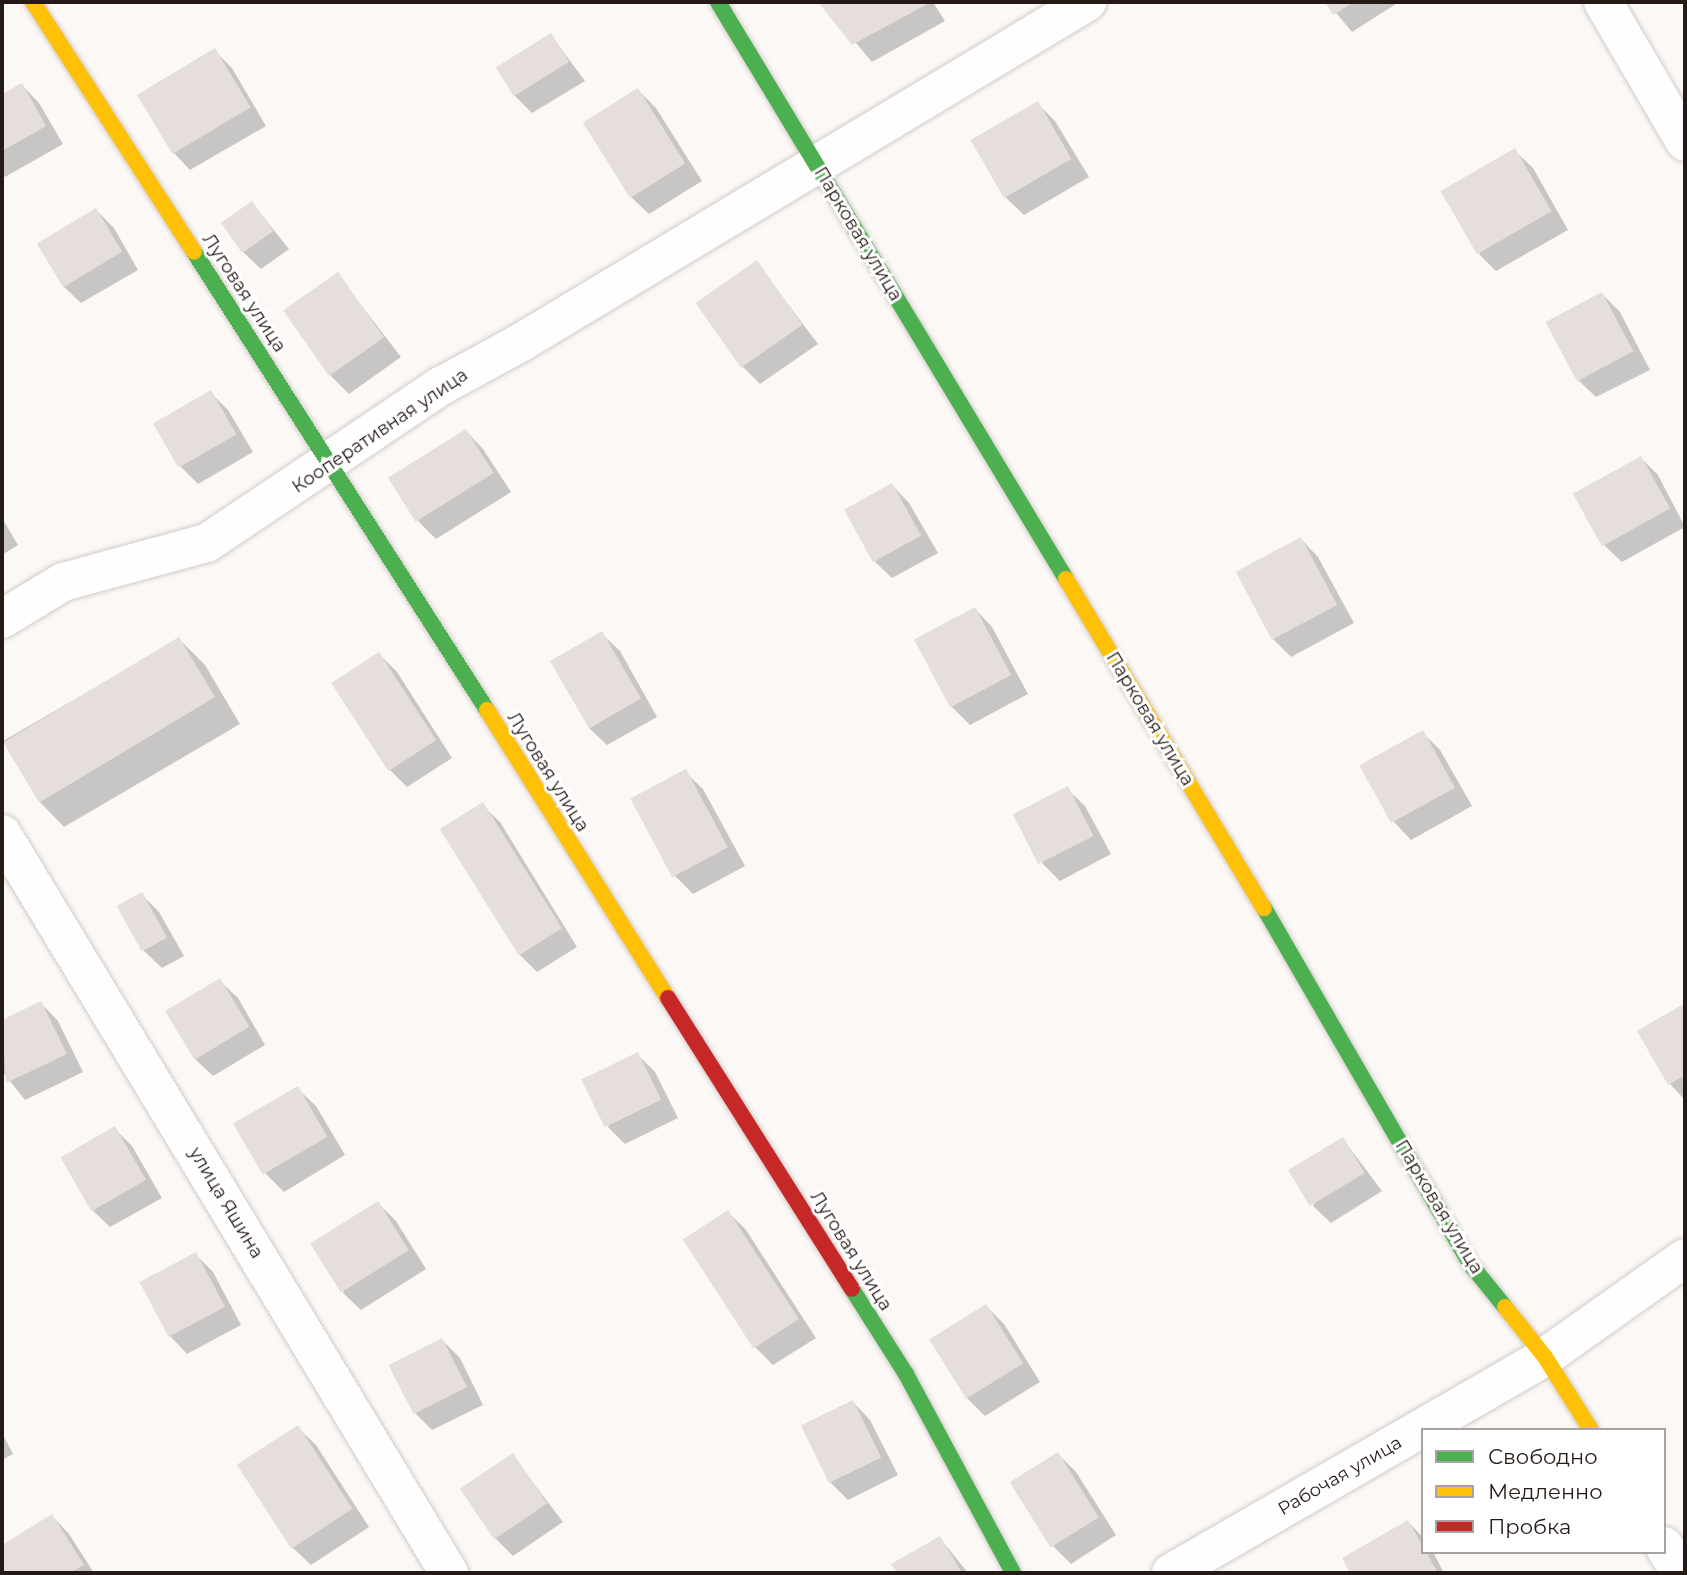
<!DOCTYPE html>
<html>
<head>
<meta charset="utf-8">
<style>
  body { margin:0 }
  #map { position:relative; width:1687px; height:1575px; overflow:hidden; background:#fbf8f6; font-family:Montserrat,sans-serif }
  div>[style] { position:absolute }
  .shadow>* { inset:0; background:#0003 }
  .building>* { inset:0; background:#e6dedd; transform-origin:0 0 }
  .roads { filter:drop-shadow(0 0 2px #d2cbc8) drop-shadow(0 0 2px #d2cbc8) }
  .street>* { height:38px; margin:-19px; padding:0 19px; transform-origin:19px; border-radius:19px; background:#fefefe }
  .fast>* { height:16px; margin:-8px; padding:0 8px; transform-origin:8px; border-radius:8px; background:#4caf50 }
  .slow>* { height:16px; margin:-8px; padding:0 8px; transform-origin:8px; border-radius:8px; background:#ffc107 }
  .jam>* { height:16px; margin:-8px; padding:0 8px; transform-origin:8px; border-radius:8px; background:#c62828 }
  span { translate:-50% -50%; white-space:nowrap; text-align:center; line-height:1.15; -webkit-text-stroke:6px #fff; paint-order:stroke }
  .street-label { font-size:18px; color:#251a16 }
  .frame { position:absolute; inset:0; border:4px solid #251a16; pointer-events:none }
  .legend { position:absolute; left:1421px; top:1428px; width:245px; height:126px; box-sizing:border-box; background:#fff; border:2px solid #a8a3a2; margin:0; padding:9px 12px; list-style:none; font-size:21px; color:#251a16 }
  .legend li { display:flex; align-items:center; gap:14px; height:35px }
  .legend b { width:35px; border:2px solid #a8a3a2 }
</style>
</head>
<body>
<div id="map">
  <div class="shadow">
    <i style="clip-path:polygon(821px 2px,933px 2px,945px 21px,872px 62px)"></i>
    <i style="clip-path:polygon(1327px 2px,1399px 2px,1352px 32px)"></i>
    <i style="clip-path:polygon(551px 35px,585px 81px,532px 113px,514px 95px)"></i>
    <i style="clip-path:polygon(215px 51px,232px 68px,266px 126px,190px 170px,173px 152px)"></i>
    <i style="clip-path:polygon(22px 85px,39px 103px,63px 144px,5px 177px,2px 173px,2px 96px)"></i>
    <i style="clip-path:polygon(638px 90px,656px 108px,702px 181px,649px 214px,631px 197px)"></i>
    <i style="clip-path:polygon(1037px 103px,1055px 121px,1089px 177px,1024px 215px,1006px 198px)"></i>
    <i style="clip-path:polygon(1515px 151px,1533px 168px,1568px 230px,1496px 271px,1479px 254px)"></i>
    <i style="clip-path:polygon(252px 203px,289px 249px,261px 269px,243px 252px)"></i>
    <i style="clip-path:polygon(96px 210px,114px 228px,138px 270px,81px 303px,63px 286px)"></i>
    <i style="clip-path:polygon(757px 263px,818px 344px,760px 384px,742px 366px)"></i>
    <i style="clip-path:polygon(337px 274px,401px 357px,349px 394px,331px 376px)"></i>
    <i style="clip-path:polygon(1602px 294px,1620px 312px,1650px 370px,1596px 397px,1578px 380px)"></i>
    <i style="clip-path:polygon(210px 392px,228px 410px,253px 452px,198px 484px,180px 466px)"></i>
    <i style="clip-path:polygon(466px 431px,483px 449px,511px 492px,436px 539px,418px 521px,391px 479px)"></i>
    <i style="clip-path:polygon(1641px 458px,1658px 475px,1685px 527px,1622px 562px,1604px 545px)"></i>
    <i style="clip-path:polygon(892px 485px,909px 503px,938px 553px,892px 578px,874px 561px)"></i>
    <i style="clip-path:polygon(2px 518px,18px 545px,2px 555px)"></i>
    <i style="clip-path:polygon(1301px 539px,1318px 557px,1354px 623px,1291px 657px,1273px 639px)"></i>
    <i style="clip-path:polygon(975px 609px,992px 627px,1028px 694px,970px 725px,952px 707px,917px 641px)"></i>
    <i style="clip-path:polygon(602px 634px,620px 651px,657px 717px,607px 745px,589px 728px)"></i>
    <i style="clip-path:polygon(179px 639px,205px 665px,240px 724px,64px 827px,38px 800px,3px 741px)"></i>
    <i style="clip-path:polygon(379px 654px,397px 672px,452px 758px,407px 787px,389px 769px,334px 684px)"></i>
    <i style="clip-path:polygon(1422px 732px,1440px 750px,1472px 806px,1411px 840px,1394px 822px)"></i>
    <i style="clip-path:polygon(685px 772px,703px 789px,745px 866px,693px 894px,675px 876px)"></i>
    <i style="clip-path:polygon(1067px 789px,1085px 806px,1111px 854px,1060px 881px,1042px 863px)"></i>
    <i style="clip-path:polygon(482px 805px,500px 822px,577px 947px,537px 972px,519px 954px)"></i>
    <i style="clip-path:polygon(142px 895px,159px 912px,184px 956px,162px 968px,144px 951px)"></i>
    <i style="clip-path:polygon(220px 981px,238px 998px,265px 1045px,213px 1076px,195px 1059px)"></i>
    <i style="clip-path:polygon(41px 1003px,58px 1021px,83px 1072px,25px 1100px,2px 1071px,2px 1022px)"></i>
    <i style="clip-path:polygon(1685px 1005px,1685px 1100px,1670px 1084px,1639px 1032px)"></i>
    <i style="clip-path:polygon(638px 1055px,655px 1072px,678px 1118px,625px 1144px,608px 1127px)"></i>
    <i style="clip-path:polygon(298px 1089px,316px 1106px,345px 1155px,284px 1192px,266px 1174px,237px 1125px)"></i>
    <i style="clip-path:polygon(114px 1128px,132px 1146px,162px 1198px,110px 1227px,92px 1210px)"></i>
    <i style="clip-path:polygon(1343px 1139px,1382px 1191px,1331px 1223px,1313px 1206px)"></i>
    <i style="clip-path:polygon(378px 1203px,396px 1221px,426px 1269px,361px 1310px,343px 1293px)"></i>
    <i style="clip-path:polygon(728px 1212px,746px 1230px,816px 1338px,773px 1365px,756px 1348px)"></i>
    <i style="clip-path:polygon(195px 1254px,213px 1272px,241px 1325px,187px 1354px,170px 1336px)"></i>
    <i style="clip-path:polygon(986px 1306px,1004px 1324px,1040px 1382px,985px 1416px,967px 1398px)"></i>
    <i style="clip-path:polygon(442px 1340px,460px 1358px,483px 1405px,432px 1430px,414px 1412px,390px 1366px)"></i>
    <i style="clip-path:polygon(853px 1402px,870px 1420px,898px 1475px,848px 1500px,830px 1482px)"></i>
    <i style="clip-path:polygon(298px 1428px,316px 1445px,369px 1527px,311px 1565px,293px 1548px)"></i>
    <i style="clip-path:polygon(2px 1433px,13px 1454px,2px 1460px)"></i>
    <i style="clip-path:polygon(1058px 1454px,1076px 1472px,1116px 1535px,1071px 1564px,1053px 1546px)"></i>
    <i style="clip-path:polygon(512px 1455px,563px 1522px,513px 1556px,495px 1538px)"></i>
    <i style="clip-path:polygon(52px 1516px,69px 1534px,94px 1573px,2px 1573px,2px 1547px)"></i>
    <i style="clip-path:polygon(1408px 1522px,1423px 1537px,1423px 1552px,1433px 1552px,1444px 1573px,1352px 1573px,1344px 1558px)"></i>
    <i style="clip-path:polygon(940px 1538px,968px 1573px,899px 1573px,894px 1565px)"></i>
  </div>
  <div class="building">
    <i style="clip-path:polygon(818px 2px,931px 2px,852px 45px)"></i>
    <i style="clip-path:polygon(1325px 2px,1354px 2px,1333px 15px)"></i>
    <i style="left:551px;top:33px;width:34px;height:65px;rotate:58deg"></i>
    <i style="left:215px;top:48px;width:69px;height:91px;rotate:59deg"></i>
    <i style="clip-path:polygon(22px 83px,46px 126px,2px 151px,2px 94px)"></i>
    <i style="left:638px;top:88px;width:89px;height:65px;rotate:58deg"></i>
    <i style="left:1038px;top:101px;width:67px;height:78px;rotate:60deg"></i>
    <i style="left:1515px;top:148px;width:73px;height:86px;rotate:60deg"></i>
    <i style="left:252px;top:201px;width:37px;height:38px;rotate:55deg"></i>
    <i style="left:96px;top:208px;width:51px;height:69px;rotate:59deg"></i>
    <i style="left:757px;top:260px;width:79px;height:75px;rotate:55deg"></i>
    <i style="left:338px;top:272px;width:80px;height:67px;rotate:55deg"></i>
    <i style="left:1602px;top:292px;width:67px;height:64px;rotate:62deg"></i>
    <i style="left:211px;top:390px;width:51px;height:67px;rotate:60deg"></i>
    <i style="left:466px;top:429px;width:52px;height:92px;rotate:58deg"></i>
    <i style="left:1641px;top:456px;width:60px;height:78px;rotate:61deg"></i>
    <i style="left:892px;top:483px;width:60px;height:55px;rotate:61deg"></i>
    <i style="left:1301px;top:537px;width:77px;height:74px;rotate:62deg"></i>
    <i style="left:975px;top:607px;width:77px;height:69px;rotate:62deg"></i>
    <i style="left:602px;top:631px;width:78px;height:60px;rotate:60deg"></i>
    <i style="left:179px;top:637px;width:70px;height:205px;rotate:59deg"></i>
    <i style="left:379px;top:652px;width:105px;height:57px;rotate:57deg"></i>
    <i style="left:1423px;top:730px;width:66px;height:73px;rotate:61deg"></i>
    <i style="left:686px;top:769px;width:89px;height:63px;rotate:62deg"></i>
    <i style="left:1068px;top:786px;width:56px;height:62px;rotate:63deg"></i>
    <i style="left:483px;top:802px;width:149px;height:51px;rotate:58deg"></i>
    <i style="left:142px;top:892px;width:52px;height:29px;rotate:61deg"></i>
    <i style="left:220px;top:978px;width:57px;height:64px;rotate:59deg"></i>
    <i style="clip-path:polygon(41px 1001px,67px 1054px,6px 1083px,2px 1020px)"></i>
    <i style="clip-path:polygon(1685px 1003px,1685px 1075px,1668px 1085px,1637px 1031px)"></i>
    <i style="left:638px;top:1052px;width:53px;height:63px;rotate:64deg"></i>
    <i style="left:298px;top:1086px;width:59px;height:75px;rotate:60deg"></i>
    <i style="left:115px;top:1126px;width:62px;height:63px;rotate:60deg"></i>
    <i style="left:1343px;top:1137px;width:42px;height:64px;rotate:59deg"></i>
    <i style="left:378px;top:1201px;width:58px;height:80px;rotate:58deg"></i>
    <i style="left:728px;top:1210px;width:130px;height:54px;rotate:57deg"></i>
    <i style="left:196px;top:1252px;width:62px;height:64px;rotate:62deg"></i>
    <i style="left:986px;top:1304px;width:70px;height:67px;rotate:58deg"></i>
    <i style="left:442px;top:1338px;width:55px;height:60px;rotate:63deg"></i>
    <i style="left:853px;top:1400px;width:64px;height:58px;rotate:64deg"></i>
    <i style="left:298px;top:1425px;width:100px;height:73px;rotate:57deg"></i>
    <i style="left:1058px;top:1452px;width:77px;height:57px;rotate:58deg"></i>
    <i style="left:513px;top:1453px;width:61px;height:64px;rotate:56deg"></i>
    <i style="clip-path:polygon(52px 1514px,84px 1565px,70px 1573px,2px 1573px,2px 1545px)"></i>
    <i style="clip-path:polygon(1408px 1520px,1438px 1573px,1350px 1573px,1342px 1558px)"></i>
    <i style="clip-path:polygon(940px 1536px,962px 1573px,897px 1573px,891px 1564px)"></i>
  </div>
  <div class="roads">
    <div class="street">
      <i style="left:1603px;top:2px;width:162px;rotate:59.6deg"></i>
      <i style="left:2px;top:619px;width:71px;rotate:-31.2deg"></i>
      <i style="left:63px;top:582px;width:149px;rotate:-15.2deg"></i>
      <i style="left:207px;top:543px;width:282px;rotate:-33.9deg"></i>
      <i style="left:441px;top:386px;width:90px;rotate:-28.6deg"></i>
      <i style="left:520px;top:343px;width:662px;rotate:-31.02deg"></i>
      <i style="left:2px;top:834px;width:864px;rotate:58.83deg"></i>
      <i style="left:1664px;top:1546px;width:32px;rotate:58deg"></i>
      <i style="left:1171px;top:1573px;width:432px;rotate:-30deg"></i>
      <i style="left:1545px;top:1357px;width:171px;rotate:-35.3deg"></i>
    </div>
    <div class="fast">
      <i style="left:718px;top:2px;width:674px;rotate:58.9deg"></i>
      <i style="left:194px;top:252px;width:544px;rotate:57.39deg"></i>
      <i style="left:1264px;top:908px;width:413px;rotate:59.9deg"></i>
      <i style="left:1471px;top:1265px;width:54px;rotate:51deg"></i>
      <i style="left:852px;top:1289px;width:101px;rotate:57.6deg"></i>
      <i style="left:906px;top:1374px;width:226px;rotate:61.7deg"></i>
    </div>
    <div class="slow">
      <i style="left:33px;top:2px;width:297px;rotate:57.2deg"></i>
      <i style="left:1066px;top:579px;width:384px;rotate:59deg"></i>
      <i style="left:487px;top:710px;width:340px;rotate:57.9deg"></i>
      <i style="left:1505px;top:1307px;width:64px;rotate:51.3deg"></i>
      <i style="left:1545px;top:1357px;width:86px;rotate:57.8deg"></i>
    </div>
    <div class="jam">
      <i style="left:668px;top:998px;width:344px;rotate:57.7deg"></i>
    </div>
  </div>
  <div class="street-label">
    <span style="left:858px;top:234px;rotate:59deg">Парковая улица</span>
    <span style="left:244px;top:293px;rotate:57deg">Луговая улица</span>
    <span style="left:380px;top:431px;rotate:-34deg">Кооперативная улица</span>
    <span style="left:1150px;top:719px;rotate:59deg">Парковая улица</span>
    <span style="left:548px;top:772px;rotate:58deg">Луговая улица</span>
    <span style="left:226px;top:1203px;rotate:59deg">улица Яшина</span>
    <span style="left:1439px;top:1207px;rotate:59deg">Парковая улица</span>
    <span style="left:851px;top:1251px;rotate:58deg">Луговая улица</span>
    <span style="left:1340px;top:1476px;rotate:-30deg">Рабочая улица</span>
  </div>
  <div class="frame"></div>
  <ul class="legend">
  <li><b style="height:9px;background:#4caf50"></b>Свободно</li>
  <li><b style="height:9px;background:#ffc107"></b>Медленно</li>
  <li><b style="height:9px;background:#c62828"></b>Пробка</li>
  </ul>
</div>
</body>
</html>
